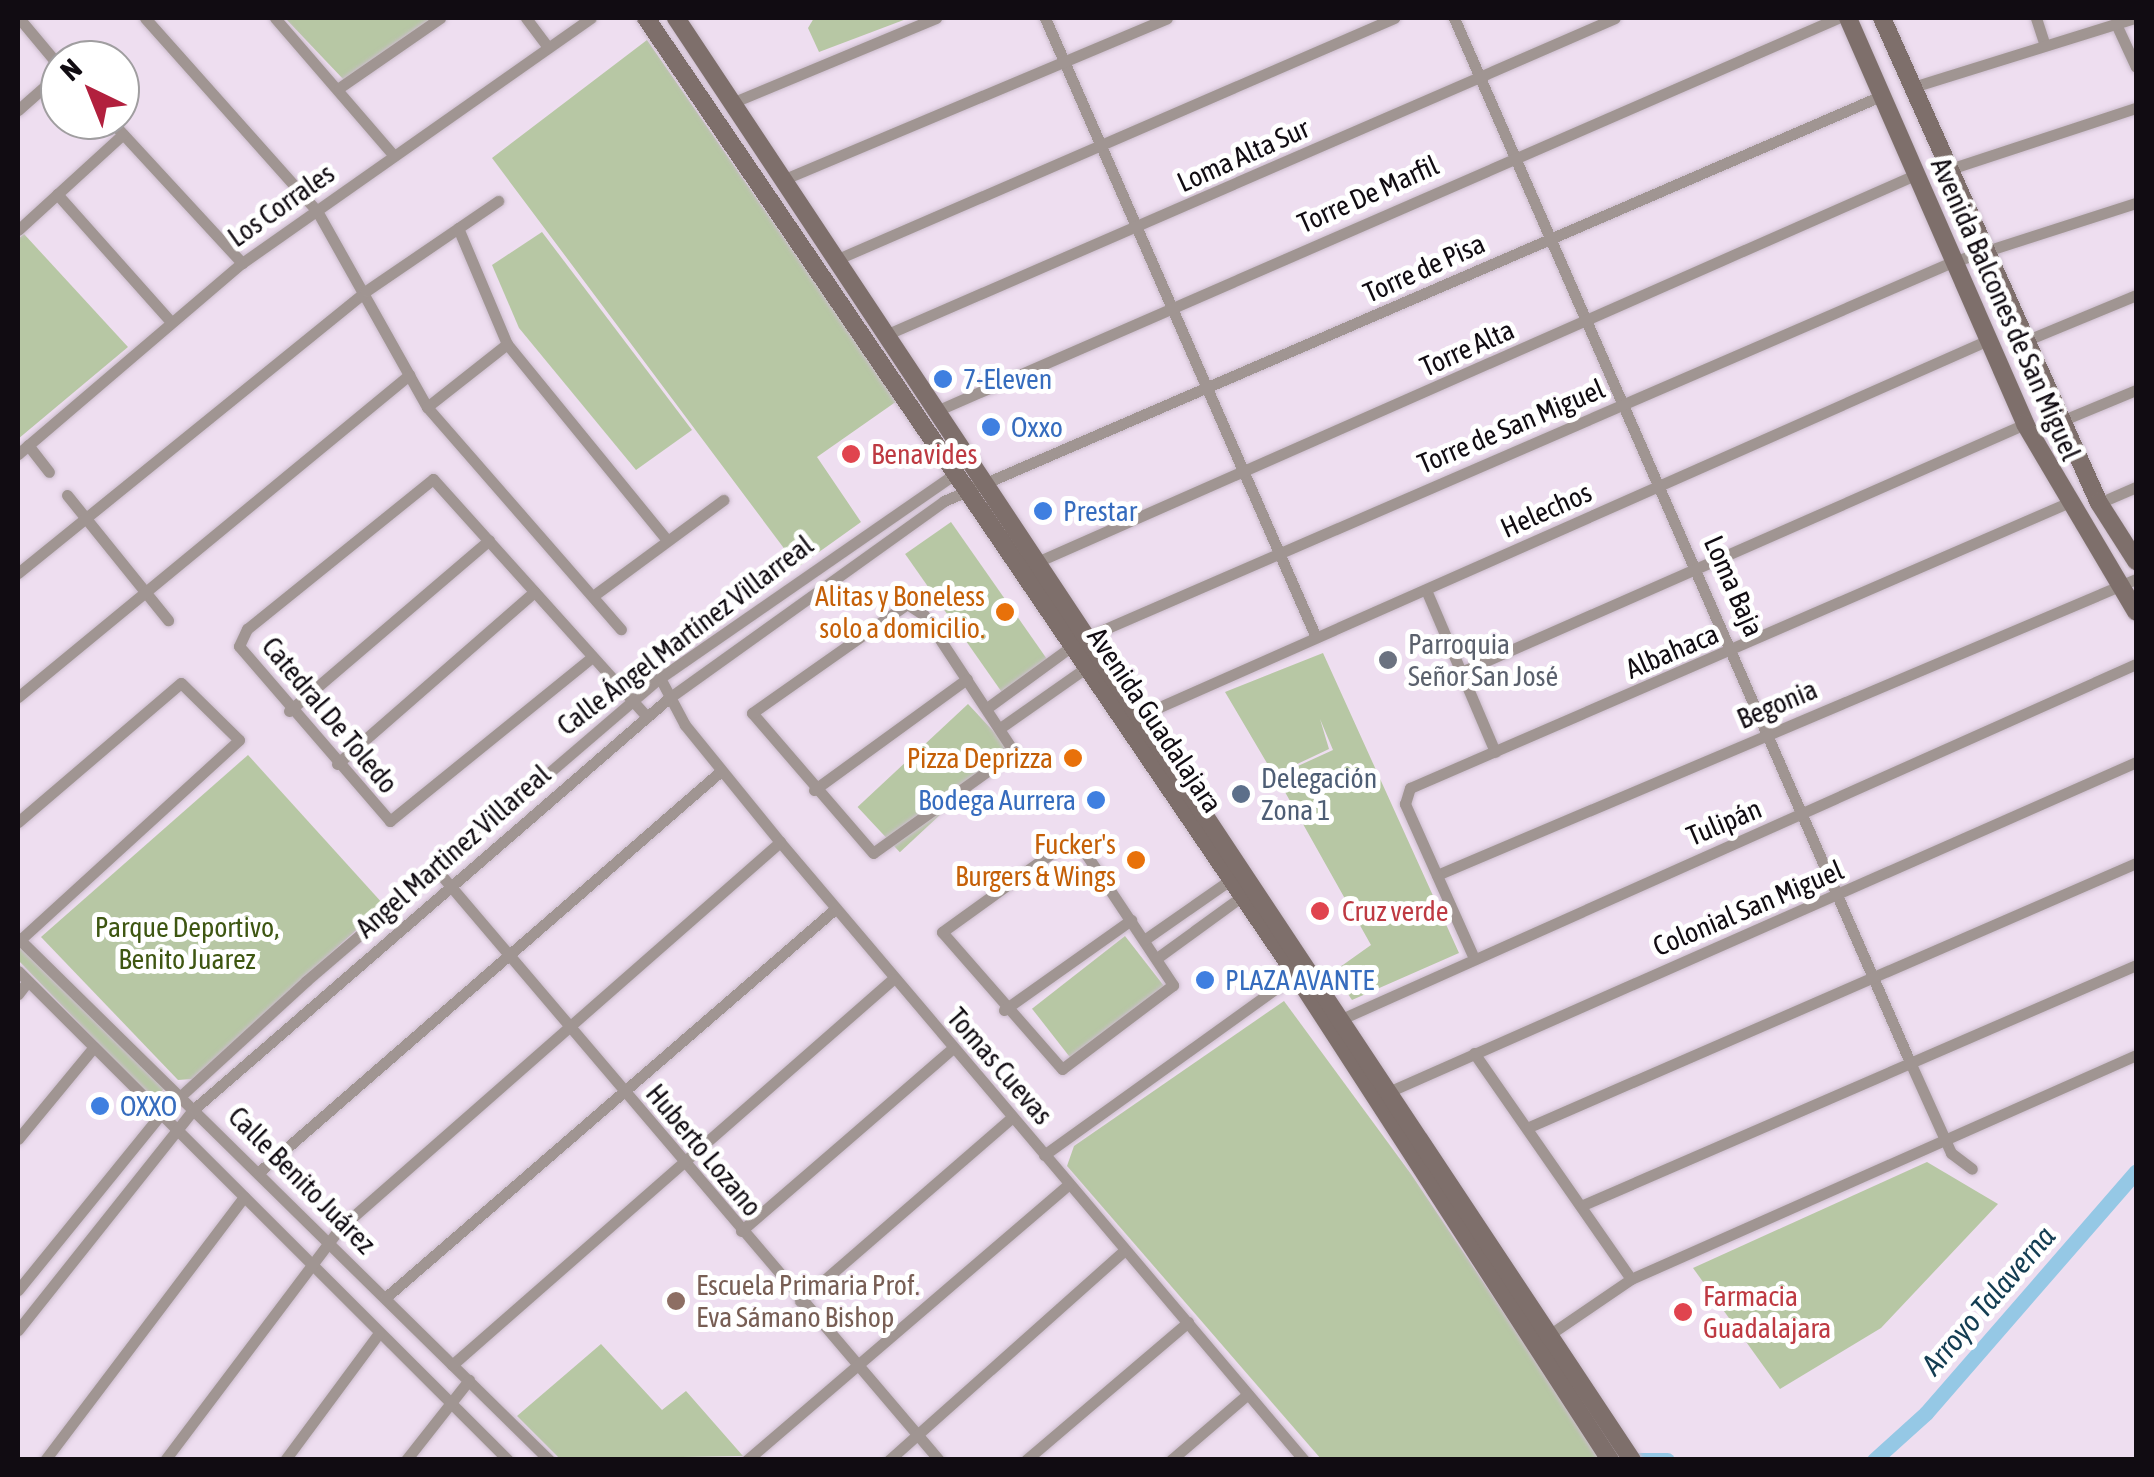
<!DOCTYPE html>
<html>
<head>
<meta charset="utf-8">
<style>
  body { margin:0 }
  #map { position:relative; width:2154px; height:1477px; overflow:hidden; background:#eedef0; font-family:"Asap Condensed",sans-serif }
  div>[style] { position:absolute }
  .green>* { inset:0; background:#b7c7a4; transform-origin:0 0 }
  .canal>* { height:15px; margin:-7.5px; padding:0 7.5px; transform-origin:7.5px; border-radius:7.5px; background:#95c8e5 }
  .roads { filter:drop-shadow(0 0 2px #cbbccc) drop-shadow(0 0 2px #cbbccc) }
  .street>* { height:11px; margin:-5.5px; padding:0 5.5px; transform-origin:5.5px; border-radius:5.5px; background:#a09592 }
  .secondary>* { height:18px; margin:-9px; padding:0 9px; transform-origin:9px; border-radius:9px; background:#7e6f6b }
  .dots>* { width:28px; height:28px; translate:-50% -50%; box-sizing:border-box; border:5px solid #fff; border-radius:50% }
  span { translate:-50% -50%; white-space:nowrap; text-align:center; line-height:1.15; -webkit-text-stroke:10px #fff; paint-order:stroke }
  .street-label { font-size:28px; color:#110c12 }
  .shop-label { font-size:28px; color:#366cbe }
  .left { translate:0 -50%; text-align:left }
  .right { translate:-100% -50%; text-align:right }
  .health-label { font-size:28px; color:#be3a42 }
  .food-label { font-size:28px; color:#c56008 }
  .worship-label { font-size:28px; color:#5b616d }
  .service-label { font-size:28px; color:#4e5e75 }
  .park-label { font-size:28px; color:#3e5612 }
  .education-label { font-size:28px; color:#785e54 }
  .water-label { font-size:30px; color:#133d52; font-style:italic }
  .frame { position:absolute; inset:0; border:20px solid #110c12; pointer-events:none }
  .north { position:absolute; left:40px; top:40px; width:100px; height:100px; box-sizing:border-box; background:#fff; border:2px solid #a09ea0; border-radius:50%; rotate:317deg; font-size:28px; font-weight:700; line-height:40px; text-align:center; color:#110c12 }
  .north::after { content:''; display:block; margin:auto; width:35px; height:45px; background:#b2203e; clip-path:polygon(50% 0,100% 100%,50% 72%,0 100%) }
</style>
</head>
<body>
<div id="map">
  <div class="green">
    <i style="clip-path:polygon(285px 18px,435px 18px,344px 80px)"></i>
    <i style="clip-path:polygon(814px 18px,909px 18px,819px 52px,808px 28px)"></i>
    <i style="clip-path:polygon(647px 40px,897px 401px,817px 457px,861px 522px,798px 567px,492px 158px)"></i>
    <i style="clip-path:polygon(542px 232px,692px 430px,636px 470px,519px 328px,492px 265px)"></i>
    <i style="clip-path:polygon(24px 234px,128px 347px,18px 439px,18px 239px)"></i>
    <i style="left:951px;top:522px;width:169px;height:56px;rotate:55deg"></i>
    <i style="clip-path:polygon(1323px 653px,1459px 953px,1352px 1000px,1333px 972px,1371px 945px,1276px 776px,1333px 750px,1320px 719px,1329px 749px,1274px 775px,1225px 692px)"></i>
    <i style="left:968px;top:704px;width:62px;height:151px;rotate:47deg"></i>
    <i style="clip-path:polygon(248px 755px,384px 905px,192px 1079px,178px 1080px,41px 937px)"></i>
    <i style="left:1125px;top:936px;width:63px;height:118px;rotate:52deg"></i>
    <i style="clip-path:polygon(18px 942px,167px 1086px,153px 1100px,18px 960px)"></i>
    <i style="clip-path:polygon(1284px 1001px,1411px 1174px,1601px 1458px,1321px 1459px,1067px 1166px,1074px 1146px)"></i>
    <i style="clip-path:polygon(1927px 1162px,1998px 1204px,1881px 1328px,1780px 1389px,1693px 1268px)"></i>
    <i style="clip-path:polygon(601px 1344px,662px 1410px,686px 1391px,743px 1456px,560px 1459px,517px 1416px)"></i>
  </div>
  <div class="canal">
    <i style="left:1637px;top:1460px;width:30px"></i>
    <i style="left:1874px;top:1460px;width:70px;rotate:-42.1deg"></i>
    <i style="left:1926px;top:1413px;width:320px;rotate:-49deg"></i>
  </div>
  <div class="roads">
    <div class="street">
      <i style="left:19px;top:18px;width:64px;rotate:50.1deg"></i>
      <i style="left:145px;top:18px;width:259px;rotate:48.3deg"></i>
      <i style="left:317px;top:211px;width:225px;rotate:60.7deg"></i>
      <i style="left:427px;top:407px;width:295px;rotate:48.9deg"></i>
      <i style="left:275px;top:18px;width:182px;rotate:49.2deg"></i>
      <i style="left:526px;top:18px;width:35px;rotate:53deg"></i>
      <i style="left:1045px;top:18px;width:673px;rotate:66.37deg"></i>
      <i style="left:1454px;top:18px;width:1139px;rotate:66.41deg"></i>
      <i style="left:1910px;top:1062px;width:100px;rotate:65.7deg"></i>
      <i style="left:1951px;top:1153px;width:26px;rotate:37deg"></i>
      <i style="left:2036px;top:18px;width:28px;rotate:72deg"></i>
      <i style="left:2116px;top:24px;width:47px;rotate:65.1deg"></i>
      <i style="left:1913px;top:87px;width:232px;rotate:-17.3deg"></i>
      <i style="left:339px;top:88px;width:123px;rotate:-34.7deg"></i>
      <i style="left:734px;top:102px;width:219px;rotate:-22.6deg"></i>
      <i style="left:18px;top:110px;width:56px;rotate:-41.4deg"></i>
      <i style="left:110px;top:120px;width:195px;rotate:47.3deg"></i>
      <i style="left:1950px;top:169px;width:196px;rotate:-18.2deg"></i>
      <i style="left:787px;top:178px;width:412px;rotate:-22.8deg"></i>
      <i style="left:57px;top:194px;width:171px;rotate:48.3deg"></i>
      <i style="left:458px;top:228px;width:126px;rotate:67.1deg"></i>
      <i style="left:507px;top:344px;width:253px;rotate:50.8deg"></i>
      <i style="left:18px;top:230px;width:142px;rotate:-42.4deg"></i>
      <i style="left:840px;top:258px;width:604px;rotate:-23.42deg"></i>
      <i style="left:890px;top:333px;width:790px;rotate:-23.48deg"></i>
      <i style="left:2025px;top:341px;width:120px;rotate:-22.5deg"></i>
      <i style="left:427px;top:407px;width:102px;rotate:-38.2deg"></i>
      <i style="left:934px;top:412px;width:986px;rotate:-23.55deg"></i>
      <i style="left:2061px;top:421px;width:81px;rotate:-22.5deg"></i>
      <i style="left:28px;top:445px;width:34px;rotate:52deg"></i>
      <i style="left:18px;top:454px;width:294px;rotate:-40.5deg"></i>
      <i style="left:242px;top:263px;width:426px;rotate:-35.1deg"></i>
      <i style="left:67px;top:495px;width:161px;rotate:51.1deg"></i>
      <i style="left:2099px;top:503px;width:40px;rotate:-23.4deg"></i>
      <i style="left:1037px;top:562px;width:960px;rotate:-23.79deg"></i>
      <i style="left:18px;top:573px;width:448px;rotate:-39deg"></i>
      <i style="left:366px;top:291px;width:160px;rotate:-34.3deg"></i>
      <i style="left:1426px;top:590px;width:176px;rotate:66.9deg"></i>
      <i style="left:593px;top:596px;width:162px;rotate:-36.4deg"></i>
      <i style="left:907px;top:604px;width:20px;rotate:33deg"></i>
      <i style="left:924px;top:615px;width:164px;rotate:56.7deg"></i>
      <i style="left:1014px;top:752px;width:173px;rotate:144.4deg"></i>
      <i style="left:873px;top:853px;width:185px;rotate:-130.8deg"></i>
      <i style="left:752px;top:713px;width:189px;rotate:-35.1deg"></i>
      <i style="left:1089px;top:636px;width:941px;rotate:-23.43deg"></i>
      <i style="left:1952px;top:262px;width:193px;rotate:-17.8deg"></i>
      <i style="left:591px;top:658px;width:259px;rotate:141deg"></i>
      <i style="left:390px;top:821px;width:231px;rotate:-130.8deg"></i>
      <i style="left:239px;top:646px;width:19px;rotate:-65deg"></i>
      <i style="left:247px;top:629px;width:239px;rotate:-38.9deg"></i>
      <i style="left:433px;top:479px;width:320px;rotate:48deg"></i>
      <i style="left:1461px;top:672px;width:616px;rotate:-23.74deg"></i>
      <i style="left:660px;top:678px;width:53px;rotate:62deg"></i>
      <i style="left:685px;top:725px;width:151px;rotate:50.9deg"></i>
      <i style="left:780px;top:842px;width:810px;rotate:49.71deg"></i>
      <i style="left:18px;top:697px;width:507px;rotate:-39.47deg"></i>
      <i style="left:987px;top:708px;width:105px;rotate:-36.1deg"></i>
      <i style="left:289px;top:711px;width:263px;rotate:-40.5deg"></i>
      <i style="left:1137px;top:717px;width:931px;rotate:-23.89deg"></i>
      <i style="left:1000px;top:728px;width:106px;rotate:-35deg"></i>
      <i style="left:337px;top:764px;width:262px;rotate:-41.1deg"></i>
      <i style="left:814px;top:790px;width:189px;rotate:-36deg"></i>
      <i style="left:18px;top:822px;width:214px;rotate:-40.5deg"></i>
      <i style="left:181px;top:683px;width:81px;rotate:44.5deg"></i>
      <i style="left:239px;top:740px;width:297px;rotate:137.6deg"></i>
      <i style="left:1067px;top:842px;width:11px"></i>
      <i style="left:1078px;top:842px;width:172px;rotate:56.4deg"></i>
      <i style="left:1173px;top:985px;width:139px;rotate:142.9deg"></i>
      <i style="left:1062px;top:1069px;width:182px;rotate:-131.2deg"></i>
      <i style="left:942px;top:932px;width:154px;rotate:-35.8deg"></i>
      <i style="left:436px;top:869px;width:776px;rotate:49.6deg"></i>
      <i style="left:1437px;top:875px;width:759px;rotate:-22.95deg"></i>
      <i style="left:18px;top:938px;width:745px;rotate:44.51deg"></i>
      <i style="left:1144px;top:940px;width:105px;rotate:-34.9deg"></i>
      <i style="left:1473px;top:956px;width:167px;rotate:-114.1deg"></i>
      <i style="left:1405px;top:804px;width:17px;rotate:-73deg"></i>
      <i style="left:1410px;top:788px;width:714px;rotate:-23.44deg"></i>
      <i style="left:1157px;top:958px;width:104px;rotate:-36deg"></i>
      <i style="left:18px;top:971px;width:692px;rotate:44.94deg"></i>
      <i style="left:18px;top:994px;width:16px;rotate:-52deg"></i>
      <i style="left:1004px;top:1010px;width:156px;rotate:-35.3deg"></i>
      <i style="left:1337px;top:1021px;width:875px;rotate:-24.08deg"></i>
      <i style="left:1474px;top:1053px;width:275px;rotate:55.2deg"></i>
      <i style="left:1386px;top:1093px;width:820px;rotate:-23.81deg"></i>
      <i style="left:1529px;top:1127px;width:662px;rotate:-23.51deg"></i>
      <i style="left:18px;top:1139px;width:118px;rotate:-50.5deg"></i>
      <i style="left:1044px;top:1155px;width:317px;rotate:-35.7deg"></i>
      <i style="left:259px;top:1172px;width:612px;rotate:-40.96deg"></i>
      <i style="left:1583px;top:1205px;width:603px;rotate:-23.46deg"></i>
      <i style="left:741px;top:1231px;width:279px;rotate:-40.8deg"></i>
      <i style="left:18px;top:1290px;width:227px;rotate:-50.9deg"></i>
      <i style="left:161px;top:1114px;width:197px;rotate:-42.5deg"></i>
      <i style="left:306px;top:981px;width:466px;rotate:-40.6deg"></i>
      <i style="left:660px;top:678px;width:361px;rotate:-34.7deg"></i>
      <i style="left:385px;top:1298px;width:595px;rotate:-40.84deg"></i>
      <i style="left:800px;top:1301px;width:279px;rotate:-40.9deg"></i>
      <i style="left:18px;top:1330px;width:283px;rotate:-51.5deg"></i>
      <i style="left:194px;top:1109px;width:628px;rotate:-40.87deg"></i>
      <i style="left:669px;top:698px;width:338px;rotate:-35.6deg"></i>
      <i style="left:944px;top:501px;width:1021px;rotate:-23.38deg"></i>
      <i style="left:1546px;top:1337px;width:103px;rotate:-34.3deg"></i>
      <i style="left:1631px;top:1279px;width:552px;rotate:-23.92deg"></i>
      <i style="left:452px;top:1365px;width:586px;rotate:-41.2deg"></i>
      <i style="left:45px;top:1460px;width:330px;rotate:-52.9deg"></i>
      <i style="left:165px;top:1460px;width:289px;rotate:-53deg"></i>
      <i style="left:339px;top:1229px;width:587px;rotate:-41.27deg"></i>
      <i style="left:285px;top:1460px;width:158px;rotate:-53.5deg"></i>
      <i style="left:406px;top:1460px;width:102px;rotate:-51.8deg"></i>
      <i style="left:747px;top:1460px;width:423px;rotate:-40.6deg"></i>
      <i style="left:889px;top:1460px;width:316px;rotate:-41.7deg"></i>
      <i style="left:1026px;top:1460px;width:213px;rotate:-40.4deg"></i>
      <i style="left:1171px;top:1460px;width:101px;rotate:-40.6deg"></i>
    </div>
    <div class="secondary">
      <i style="left:646px;top:18px;width:1155px;rotate:55.8deg"></i>
      <i style="left:1295px;top:973px;width:580px;rotate:57.1deg"></i>
      <i style="left:676px;top:18px;width:1730px;rotate:56.46deg"></i>
      <i style="left:1848px;top:18px;width:443px;rotate:66.4deg"></i>
      <i style="left:2025px;top:424px;width:218px;rotate:59.4deg"></i>
      <i style="left:1882px;top:18px;width:531px;rotate:65.9deg"></i>
      <i style="left:2099px;top:503px;width:69px;rotate:57.5deg"></i>
    </div>
  </div>
  <div class="dots">
    <i style="left:943px;top:379px;background:#3f7fe0"></i>
    <i style="left:991px;top:427px;background:#3f7fe0"></i>
    <i style="left:851px;top:454px;background:#e0444e"></i>
    <i style="left:1043px;top:511px;background:#3f7fe0"></i>
    <i style="left:1005px;top:612px;background:#e8710a"></i>
    <i style="left:1388px;top:660px;background:#6b7280"></i>
    <i style="left:1073px;top:758px;background:#e8710a"></i>
    <i style="left:1241px;top:794px;background:#5c6f8a"></i>
    <i style="left:1096px;top:800px;background:#3f7fe0"></i>
    <i style="left:1136px;top:860px;background:#e8710a"></i>
    <i style="left:1320px;top:911px;background:#e0444e"></i>
    <i style="left:1205px;top:980px;background:#3f7fe0"></i>
    <i style="left:100px;top:1106px;background:#3f7fe0"></i>
    <i style="left:676px;top:1301px;background:#8d6e63"></i>
    <i style="left:1683px;top:1312px;background:#e0444e"></i>
  </div>
  <div class="street-label">
    <span style="left:1243px;top:155px;rotate:-24deg">Loma Alta Sur</span>
    <span style="left:1368px;top:194px;rotate:-24deg">Torre De Marfil</span>
    <span style="left:281px;top:205px;rotate:-35deg">Los Corrales</span>
    <span style="left:1424px;top:268px;rotate:-24deg">Torre de Pisa</span>
    <span style="left:2006px;top:309px;rotate:66deg">Avenida Balcones de San Miguel</span>
    <span style="left:1467px;top:348px;rotate:-24deg">Torre Alta</span>
    <span style="left:1511px;top:426px;rotate:-23deg">Torre de San Miguel</span>
    <span style="left:1546px;top:510px;rotate:-24deg">Helechos</span>
    <span style="left:1734px;top:586px;rotate:66deg">Loma Baja</span>
    <span style="left:685px;top:635px;rotate:-37deg">Calle Ángel Martínez Villarreal</span>
    <span style="left:1672px;top:651px;rotate:-23deg">Albahaca</span>
    <span style="left:1777px;top:704px;rotate:-23deg">Begonia</span>
    <span style="left:330px;top:715px;rotate:50deg">Catedral De Toledo</span>
    <span style="left:1155px;top:720px;rotate:56deg">Avenida Guadalajara</span>
    <span style="left:1724px;top:822px;rotate:-23deg">Tulipán</span>
    <span style="left:453px;top:851px;rotate:-41deg">Angel Martinez Villareal</span>
    <span style="left:1748px;top:908px;rotate:-23deg">Colonial San Miguel</span>
    <span style="left:1000px;top:1066px;rotate:49deg">Tomas Cuevas</span>
    <span style="left:704px;top:1150px;rotate:50deg">Huberto Lozano</span>
    <span style="left:302px;top:1180px;rotate:45deg">Calle Benito Juárez</span>
  </div>
  <div class="shop-label">
    <span class="left" style="left:963px;top:379px">7-Eleven</span>
    <span class="left" style="left:1011px;top:427px">Oxxo</span>
    <span class="left" style="left:1063px;top:511px">Prestar</span>
    <span class="right" style="left:1076px;top:800px">Bodega Aurrera</span>
    <span class="left" style="left:1225px;top:980px">PLAZA AVANTE</span>
    <span class="left" style="left:120px;top:1106px">OXXO</span>
  </div>
  <div class="health-label">
    <span class="left" style="left:871px;top:454px">Benavides</span>
    <span class="left" style="left:1342px;top:911px">Cruz verde</span>
    <span class="left" style="left:1703px;top:1312px">Farmacia<br>Guadalajara</span>
  </div>
  <div class="food-label">
    <span class="right" style="left:985px;top:612px">Alitas y Boneless<br>solo a domicilio.</span>
    <span class="right" style="left:1053px;top:758px">Pizza Deprizza</span>
    <span class="right" style="left:1116px;top:860px">Fucker's<br>Burgers &amp; Wings</span>
  </div>
  <div class="worship-label">
    <span class="left" style="left:1408px;top:660px">Parroquia<br>Señor San José</span>
  </div>
  <div class="service-label">
    <span class="left" style="left:1261px;top:794px">Delegación<br>Zona 1</span>
  </div>
  <div class="park-label">
    <span style="left:187px;top:943px">Parque Deportivo,<br>Benito Juarez</span>
  </div>
  <div class="education-label">
    <span class="left" style="left:696px;top:1301px">Escuela Primaria Prof.<br>Eva Sámano Bishop</span>
  </div>
  <div class="water-label">
    <span style="left:1988px;top:1300px;rotate:-49deg">Arroyo Talaverna</span>
  </div>
  <div class="frame"></div>
  <div class="north">N</div>
</div>
</body>
</html>
